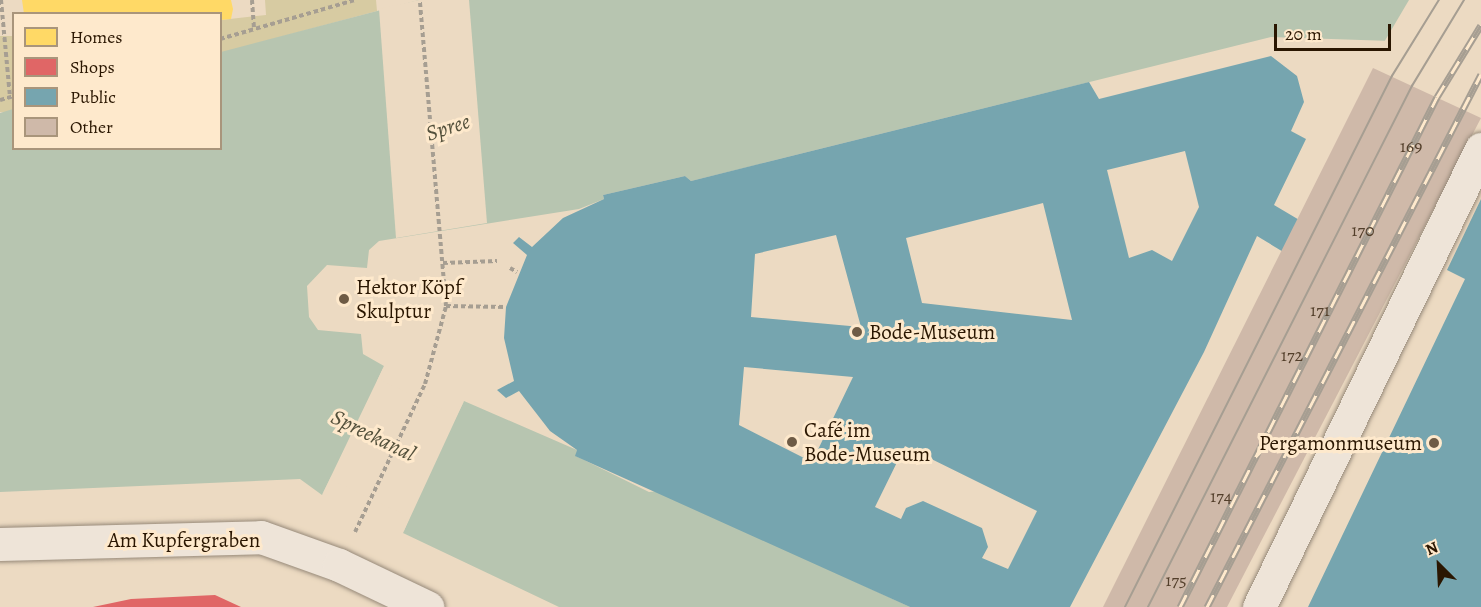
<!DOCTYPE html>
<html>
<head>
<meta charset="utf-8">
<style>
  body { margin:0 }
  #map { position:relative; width:1481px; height:607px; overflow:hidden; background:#ecdac2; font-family:Alegreya,serif }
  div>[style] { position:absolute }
  .green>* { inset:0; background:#d7cba2; transform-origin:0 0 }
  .water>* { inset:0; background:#b7c5b0 }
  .pier>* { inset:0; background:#ecdac2 }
  .homes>* { inset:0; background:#ffd966 }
  .shops>* { inset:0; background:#e06666 }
  .public>* { inset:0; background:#76a5af }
  .building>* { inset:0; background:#cfb9a9 }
  .path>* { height:4px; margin-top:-2px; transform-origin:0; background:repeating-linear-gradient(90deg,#a69e92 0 4.5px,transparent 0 7.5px) }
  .roads { filter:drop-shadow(0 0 2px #968979) drop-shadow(0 0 2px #968979) }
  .minor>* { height:33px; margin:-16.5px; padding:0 16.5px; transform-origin:16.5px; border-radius:16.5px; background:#eee4d8 }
  .tram>* { height:1.5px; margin:-0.75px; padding:0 0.75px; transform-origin:0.75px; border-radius:0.75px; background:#a69e92 }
  .rail>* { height:7px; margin-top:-3.5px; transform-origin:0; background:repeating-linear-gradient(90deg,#fee9cc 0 14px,#a69e92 0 28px); box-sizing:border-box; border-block:2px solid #a69e92 }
  .dots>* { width:16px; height:16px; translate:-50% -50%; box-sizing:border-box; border:3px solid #fee9cc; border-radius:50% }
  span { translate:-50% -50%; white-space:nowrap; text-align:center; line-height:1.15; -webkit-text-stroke:6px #fee9cc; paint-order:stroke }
  .number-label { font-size:18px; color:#533f2b }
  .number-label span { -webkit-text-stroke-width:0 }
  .poi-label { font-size:21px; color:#2a1601 }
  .left { translate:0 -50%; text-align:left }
  .right { translate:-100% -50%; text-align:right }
  .street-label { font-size:21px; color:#2a1601 }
  .water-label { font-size:22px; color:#53503b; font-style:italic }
  .legend { position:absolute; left:12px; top:12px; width:210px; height:138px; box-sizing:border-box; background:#fee9cc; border:2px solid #a9957b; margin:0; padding:8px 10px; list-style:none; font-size:18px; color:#2a1601 }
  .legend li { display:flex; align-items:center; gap:12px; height:30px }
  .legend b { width:30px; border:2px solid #a9957b }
  .north { position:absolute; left:1409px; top:535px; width:60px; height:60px; -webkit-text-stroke:4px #fee9cc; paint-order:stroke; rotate:336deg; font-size:16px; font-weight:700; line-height:24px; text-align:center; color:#2a1601 }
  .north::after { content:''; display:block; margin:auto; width:21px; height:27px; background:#2a1601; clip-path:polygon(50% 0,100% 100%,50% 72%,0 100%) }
  .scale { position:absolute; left:1274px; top:24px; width:117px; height:27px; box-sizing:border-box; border:3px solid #2a1601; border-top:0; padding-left:8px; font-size:18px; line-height:21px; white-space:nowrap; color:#2a1601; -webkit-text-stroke:4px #fee9cc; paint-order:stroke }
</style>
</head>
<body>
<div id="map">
  <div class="green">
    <i style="clip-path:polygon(265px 0,376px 0,377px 11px,221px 53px,221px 20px,266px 15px)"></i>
    <i style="left:13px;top:36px;width:76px;height:13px;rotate:90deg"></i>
  </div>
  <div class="water">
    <i style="clip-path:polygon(419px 0,1481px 0,1481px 44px,1271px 37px,691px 181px,685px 176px,603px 195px,604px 199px,579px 209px,379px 241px,369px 250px,367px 268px,327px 265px,307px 286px,309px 317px,318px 330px,361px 334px,363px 354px,384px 366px,377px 381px,455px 419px,464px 401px,577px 450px,576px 456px,649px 492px,659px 491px,910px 607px,559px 607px,403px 533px,411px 514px,331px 477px,322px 495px,300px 479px,0 492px,0 113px,13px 109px,14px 148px,220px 148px,221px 52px)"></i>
  </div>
  <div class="pier">
    <i style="clip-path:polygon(419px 0,469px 0,487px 223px,396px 238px,379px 9px)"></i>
    <i style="clip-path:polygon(1409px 0,1481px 0,1481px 47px,1383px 44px)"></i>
    <i style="clip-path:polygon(384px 366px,381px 380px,454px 415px,464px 401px,403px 533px,407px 516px,332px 480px,322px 495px)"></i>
  </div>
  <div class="homes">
    <i style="clip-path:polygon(22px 0,231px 0,233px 9px,231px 19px,220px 20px,220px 14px,24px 14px)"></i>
  </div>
  <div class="shops">
    <i style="clip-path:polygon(215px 595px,241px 607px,93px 607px,131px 599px)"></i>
  </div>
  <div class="public">
    <i style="clip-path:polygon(evenodd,1271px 56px,1297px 76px,1304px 102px,1291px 131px,1306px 139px,1274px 205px,1301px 221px,1285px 253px,1257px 236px,1204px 352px,1070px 607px,910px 607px,575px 456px,577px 450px,550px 431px,519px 391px,506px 398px,497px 390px,514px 381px,504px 338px,506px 307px,527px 255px,513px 243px,519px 237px,532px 247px,563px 218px,604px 199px,603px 195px,685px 176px,691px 181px,1089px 82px,1099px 99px,1271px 56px,1185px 151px,1199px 207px,1172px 261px,1152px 250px,1129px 258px,1107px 170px,1185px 151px,1271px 56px,1043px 203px,1072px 320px,922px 303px,906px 238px,1043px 203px,1271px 56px,836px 235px,861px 327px,751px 317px,755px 254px,836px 235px,1271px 56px,744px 367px,853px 377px,812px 462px,739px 425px,744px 367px,1271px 56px,905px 446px,1037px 511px,1008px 569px,982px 558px,988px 547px,982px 528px,923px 501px,906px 508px,901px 519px,875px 507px,905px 446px)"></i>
    <i style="clip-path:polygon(1481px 199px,1481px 607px,1308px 607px,1465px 279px,1447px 270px)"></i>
  </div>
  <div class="building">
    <i style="clip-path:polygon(1373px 68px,1481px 118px,1227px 607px,1103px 607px)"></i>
  </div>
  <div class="path">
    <i style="left:1px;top:0;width:97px;rotate:84.7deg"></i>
    <i style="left:252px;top:0;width:30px;rotate:86deg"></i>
    <i style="left:220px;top:39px;width:141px;rotate:-16.1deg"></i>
    <i style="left:0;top:100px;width:15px;rotate:-16deg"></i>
    <i style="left:443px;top:263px;width:54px;rotate:-2.1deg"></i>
    <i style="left:510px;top:268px;width:8px;rotate:30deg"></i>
    <i style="left:446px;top:306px;width:60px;rotate:1deg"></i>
    <i style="left:355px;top:532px;width:164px;rotate:-64.7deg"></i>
    <i style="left:425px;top:384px;width:81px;rotate:-74.9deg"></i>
    <i style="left:446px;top:306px;width:307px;rotate:-94.9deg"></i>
  </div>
  <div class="roads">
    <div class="minor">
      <i style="left:0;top:544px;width:261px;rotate:-1.5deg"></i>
      <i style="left:261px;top:537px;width:83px;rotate:19.7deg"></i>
      <i style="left:339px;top:565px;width:98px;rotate:25.5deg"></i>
      <i style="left:1259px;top:607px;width:509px;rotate:-64.14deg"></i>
    </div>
  </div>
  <div class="tram">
    <i style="left:1125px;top:607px;width:594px;rotate:-63.31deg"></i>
    <i style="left:1392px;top:76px;width:89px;rotate:-58.3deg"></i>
    <i style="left:1148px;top:607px;width:584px;rotate:-63.13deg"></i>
    <i style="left:1412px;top:86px;width:100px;rotate:-58.8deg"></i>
  </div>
  <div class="rail">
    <i style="left:1180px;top:607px;width:571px;rotate:-63.26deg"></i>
    <i style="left:1437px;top:97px;width:84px;rotate:-58.6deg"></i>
    <i style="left:1207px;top:607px;width:599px;rotate:-62.79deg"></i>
  </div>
  <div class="dots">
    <i style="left:344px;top:299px;background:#6e5b45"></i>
    <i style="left:857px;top:332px;background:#6e5b45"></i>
    <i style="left:792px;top:442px;background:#6e5b45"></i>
    <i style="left:1434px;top:443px;background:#6e5b45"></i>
  </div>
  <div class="number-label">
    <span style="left:1411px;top:146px">169</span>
    <span style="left:1363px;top:230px">170</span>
    <span style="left:1320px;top:310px">171</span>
    <span style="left:1292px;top:355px">172</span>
    <span style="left:1221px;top:496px">174</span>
    <span style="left:1176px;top:580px">175</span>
  </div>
  <div class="poi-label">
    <span class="left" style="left:356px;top:299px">Hektor Köpf<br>Skulptur</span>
    <span class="left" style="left:869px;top:332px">Bode-Museum</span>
    <span class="left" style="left:804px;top:442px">Café im<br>Bode-Museum</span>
    <span class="right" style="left:1422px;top:443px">Pergamonmuseum</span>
  </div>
  <div class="street-label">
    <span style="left:184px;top:540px">Am Kupfergraben</span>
  </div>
  <div class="water-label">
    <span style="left:448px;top:128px;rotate:-18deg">Spree</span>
    <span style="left:373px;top:436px;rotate:26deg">Spreekanal</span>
  </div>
  <ul class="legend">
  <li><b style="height:16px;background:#ffd966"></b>Homes</li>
  <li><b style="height:16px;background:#e06666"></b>Shops</li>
  <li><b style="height:16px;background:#76a5af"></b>Public</li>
  <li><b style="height:16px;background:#cfb9a9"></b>Other</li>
  </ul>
  <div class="north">N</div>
  <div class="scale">20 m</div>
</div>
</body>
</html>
